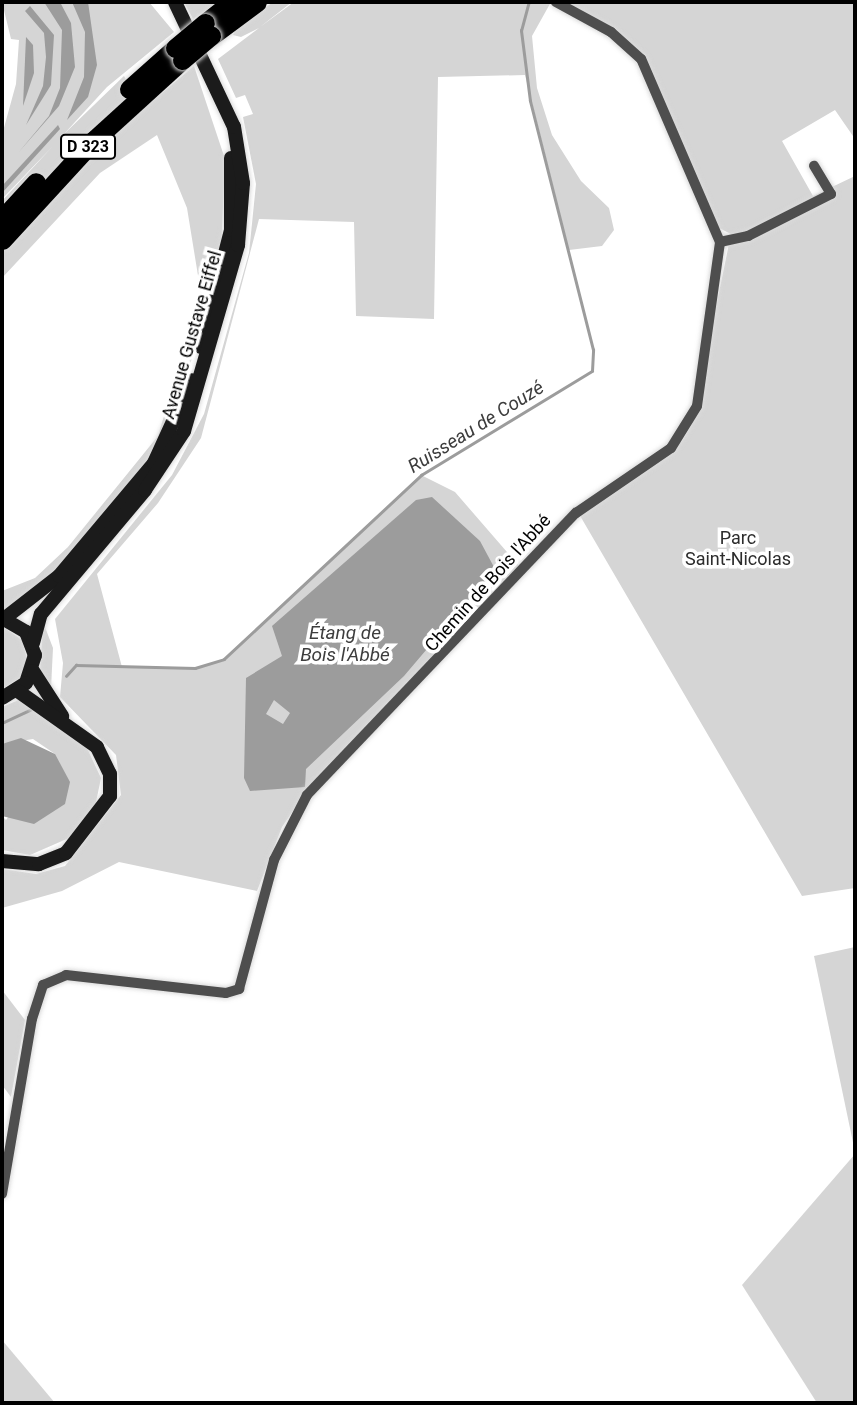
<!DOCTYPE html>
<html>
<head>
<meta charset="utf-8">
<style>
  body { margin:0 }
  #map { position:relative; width:857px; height:1405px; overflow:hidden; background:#fff; font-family:Roboto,sans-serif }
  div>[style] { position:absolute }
  .green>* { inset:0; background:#d5d5d5 }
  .water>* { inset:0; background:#9c9c9c }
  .stream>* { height:2.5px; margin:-1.25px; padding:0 1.25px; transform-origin:1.25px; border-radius:1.25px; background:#9c9c9c }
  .roads { filter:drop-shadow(0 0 2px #dbdbdb) drop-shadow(0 0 2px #dbdbdb) }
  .street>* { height:10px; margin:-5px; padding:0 5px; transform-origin:5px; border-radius:5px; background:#4e4e4e }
  .secondary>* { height:14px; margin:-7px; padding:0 7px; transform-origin:7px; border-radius:7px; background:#1b1b1b }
  .highway>* { height:19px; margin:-9.5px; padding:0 9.5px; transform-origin:9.5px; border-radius:9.5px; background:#000 }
  .bridges { filter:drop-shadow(0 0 2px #dbdbdb) drop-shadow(0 0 2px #dbdbdb) }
  .highway-bridge>* { height:19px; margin:-9.5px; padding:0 9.5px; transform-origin:9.5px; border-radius:9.5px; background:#000 }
  span { translate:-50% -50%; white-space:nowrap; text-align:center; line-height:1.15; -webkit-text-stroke:7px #fff; paint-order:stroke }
  .shield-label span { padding:2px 5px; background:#fff; border:2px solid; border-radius:5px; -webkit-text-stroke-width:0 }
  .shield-label { font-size:16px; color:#000; font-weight:700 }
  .street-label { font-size:18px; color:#000 }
  .park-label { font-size:18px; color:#2c2c2c }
  .water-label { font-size:19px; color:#3d3d3d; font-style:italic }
  .frame { position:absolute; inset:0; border:4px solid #000; pointer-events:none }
</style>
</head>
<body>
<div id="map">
  <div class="green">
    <i style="clip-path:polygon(2px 2px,149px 2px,174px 32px,107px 87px,64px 134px,124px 76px,143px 109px,194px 66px,225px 159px,221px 252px,182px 394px,155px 451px,60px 566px,7px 609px,2px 609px,2px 591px,35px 578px,68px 547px,158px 436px,201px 294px,187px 208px,157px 135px,100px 173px,2px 278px,2px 201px,53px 146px,2px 199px,2px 135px,16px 84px,19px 40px,11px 39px)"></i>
    <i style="clip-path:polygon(184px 2px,218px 2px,193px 19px)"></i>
    <i style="clip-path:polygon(273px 2px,292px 2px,260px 27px,294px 2px,551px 2px,532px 36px,537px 88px,552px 135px,581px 181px,609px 208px,614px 230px,602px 246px,569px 250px,525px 75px,438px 77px,434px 319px,356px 316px,354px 222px,259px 219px,201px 438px,158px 503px,97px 574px,122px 667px,195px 668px,224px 659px,421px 475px,455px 492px,519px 566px,307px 790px,282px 827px,257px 891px,119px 862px,62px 891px,2px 908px,2px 869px,36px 874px,65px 866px,121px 795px,116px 755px,60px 697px,63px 663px,55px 619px,172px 475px,204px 414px,249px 253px,256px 184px,243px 117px,253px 114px,245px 95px,236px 98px,218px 59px,259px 28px,241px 37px,233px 35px,236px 29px)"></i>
    <i style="clip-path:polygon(562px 2px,855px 2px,855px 139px,835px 110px,782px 141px,813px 196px,855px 176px,855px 888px,802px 896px,579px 514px,682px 441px,692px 424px,731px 234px,719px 228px,636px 47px)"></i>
    <i style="clip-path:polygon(43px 622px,53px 648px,51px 688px,40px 672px)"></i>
    <i style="clip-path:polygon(2px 626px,22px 640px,27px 659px,21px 677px,2px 689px)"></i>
    <i style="clip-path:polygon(21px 699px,87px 748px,101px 778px,95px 807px,69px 838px,30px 855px,2px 850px,2px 816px,6px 820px,55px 754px,33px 739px,2px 744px,2px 707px)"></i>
    <i style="clip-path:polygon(855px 947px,855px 1152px,814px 956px)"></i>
    <i style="clip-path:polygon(2px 990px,25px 1020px,11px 1097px,2px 1085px)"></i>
    <i style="clip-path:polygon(855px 1154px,855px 1403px,817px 1403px,742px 1285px)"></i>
    <i style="clip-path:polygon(2px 1340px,55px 1403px,2px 1403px)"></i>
  </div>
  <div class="water">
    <i style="clip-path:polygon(44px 2px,60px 2px,71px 23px,75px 67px,59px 106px,18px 153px,49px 116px,60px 88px,62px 30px)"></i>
    <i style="clip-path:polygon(72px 2px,88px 2px,97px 65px,88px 97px,67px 120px,84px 77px,85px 32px)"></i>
    <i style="clip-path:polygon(30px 6px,54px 35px,51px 85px,26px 125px,43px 86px,46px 57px,44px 33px,25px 11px)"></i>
    <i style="clip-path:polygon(26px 37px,33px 45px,34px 73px,23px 106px)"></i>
    <i style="clip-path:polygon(58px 125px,60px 129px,2px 193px,2px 186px)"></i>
    <i style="clip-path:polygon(evenodd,432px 497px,480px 541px,495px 569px,404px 676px,306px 769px,305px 787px,250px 791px,244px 778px,246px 678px,282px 656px,272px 626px,416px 500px,432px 497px,274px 700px,290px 713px,283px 724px,266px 714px,274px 700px)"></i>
    <i style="clip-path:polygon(21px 738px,55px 754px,70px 782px,65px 804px,34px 824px,2px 816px,2px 744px)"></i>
  </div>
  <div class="stream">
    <i style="left:66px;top:676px;width:15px;rotate:-48deg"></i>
    <i style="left:76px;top:665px;width:119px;rotate:1.4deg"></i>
    <i style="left:195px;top:668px;width:30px;rotate:-17deg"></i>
    <i style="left:224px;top:659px;width:270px;rotate:-43deg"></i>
    <i style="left:421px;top:475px;width:200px;rotate:-31.3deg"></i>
    <i style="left:592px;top:371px;width:21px;rotate:-87deg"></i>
    <i style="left:593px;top:350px;width:257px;rotate:-104.2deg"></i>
    <i style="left:530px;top:101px;width:71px;rotate:-97.3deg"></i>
    <i style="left:521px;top:31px;width:30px;rotate:-75deg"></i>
    <i style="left:2px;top:723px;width:35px;rotate:-25deg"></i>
  </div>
  <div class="roads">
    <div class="street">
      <i style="left:720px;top:242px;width:29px;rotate:-12deg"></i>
      <i style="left:748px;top:236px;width:93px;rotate:-26.8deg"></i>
      <i style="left:831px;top:194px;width:33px;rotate:-121deg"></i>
      <i style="left:2px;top:1194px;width:178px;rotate:-80.3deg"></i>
      <i style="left:32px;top:1019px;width:36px;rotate:-72deg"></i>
      <i style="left:43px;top:985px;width:25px;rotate:-23deg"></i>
      <i style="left:66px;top:975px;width:161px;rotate:6.4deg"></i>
      <i style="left:226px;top:993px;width:14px;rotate:-17deg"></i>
      <i style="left:239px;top:989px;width:134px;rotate:-74.8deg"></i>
      <i style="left:274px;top:860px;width:73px;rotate:-63.1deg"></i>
      <i style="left:307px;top:795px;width:390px;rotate:-46.4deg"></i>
      <i style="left:576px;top:513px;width:115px;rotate:-34.4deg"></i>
      <i style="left:671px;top:448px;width:49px;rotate:-58.2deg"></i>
      <i style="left:697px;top:406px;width:166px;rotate:-82deg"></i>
      <i style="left:720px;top:242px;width:199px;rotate:-113.3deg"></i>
      <i style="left:641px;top:59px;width:40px;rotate:-138deg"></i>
      <i style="left:611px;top:32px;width:63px;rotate:-151.4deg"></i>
    </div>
    <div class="secondary">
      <i style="left:201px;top:347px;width:121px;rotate:-75.6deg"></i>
      <i style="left:231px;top:230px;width:72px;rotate:-90deg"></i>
      <i style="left:2px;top:618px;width:28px;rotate:30deg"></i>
      <i style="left:26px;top:632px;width:25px;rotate:69deg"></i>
      <i style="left:35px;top:655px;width:29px;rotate:108deg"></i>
      <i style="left:26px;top:683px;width:28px;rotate:148deg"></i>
      <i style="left:5px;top:618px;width:68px;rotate:-37.9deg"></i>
      <i style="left:59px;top:576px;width:148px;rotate:-49.9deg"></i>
      <i style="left:154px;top:463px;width:91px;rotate:-65.4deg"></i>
      <i style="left:33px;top:643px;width:30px;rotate:-75deg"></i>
      <i style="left:41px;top:614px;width:162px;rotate:-50deg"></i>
      <i style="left:145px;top:490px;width:71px;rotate:-56.5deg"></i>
      <i style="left:184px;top:431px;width:194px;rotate:-73.8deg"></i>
      <i style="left:238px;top:245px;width:62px;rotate:-85.4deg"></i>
      <i style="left:243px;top:183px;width:57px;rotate:-99.1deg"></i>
      <i style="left:234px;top:127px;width:138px;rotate:-115.3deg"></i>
      <i style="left:33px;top:671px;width:54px;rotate:57.2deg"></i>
      <i style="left:2px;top:861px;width:37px;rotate:5deg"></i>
      <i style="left:39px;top:864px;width:29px;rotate:-22deg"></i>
      <i style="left:66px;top:853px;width:72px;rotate:-52.3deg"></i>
      <i style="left:110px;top:796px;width:22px;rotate:-90deg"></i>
      <i style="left:110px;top:774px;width:30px;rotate:-116deg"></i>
      <i style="left:97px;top:747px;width:97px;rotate:-144.7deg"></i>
    </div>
    <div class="highway">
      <i style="left:205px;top:23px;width:34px;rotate:-38deg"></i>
      <i style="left:211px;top:36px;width:57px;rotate:-36.5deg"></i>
      <i style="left:129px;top:89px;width:62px;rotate:-41.7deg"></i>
      <i style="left:2px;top:219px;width:50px;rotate:-47.4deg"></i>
      <i style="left:2px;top:240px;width:136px;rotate:-47.4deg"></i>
      <i style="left:94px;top:140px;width:119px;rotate:-42.3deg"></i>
    </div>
  </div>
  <div class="bridges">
    <div class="highway-bridge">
      <i style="left:175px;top:48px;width:39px;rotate:-40deg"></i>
      <i style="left:182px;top:60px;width:38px;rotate:-40deg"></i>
    </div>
  </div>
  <div class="shield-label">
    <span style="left:88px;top:147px">D 323</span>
  </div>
  <div class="street-label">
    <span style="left:192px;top:335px;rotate:-74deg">Avenue Gustave Eiffel</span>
    <span style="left:488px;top:583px;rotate:-48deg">Chemin de Bois l'Abbé</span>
  </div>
  <div class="park-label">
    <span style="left:738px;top:549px">Parc<br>Saint-Nicolas</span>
  </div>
  <div class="water-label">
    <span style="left:476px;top:427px;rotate:-32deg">Ruisseau de Couzé</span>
    <span style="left:345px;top:644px">Étang de<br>Bois l'Abbé</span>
  </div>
  <div class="frame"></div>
</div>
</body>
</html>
